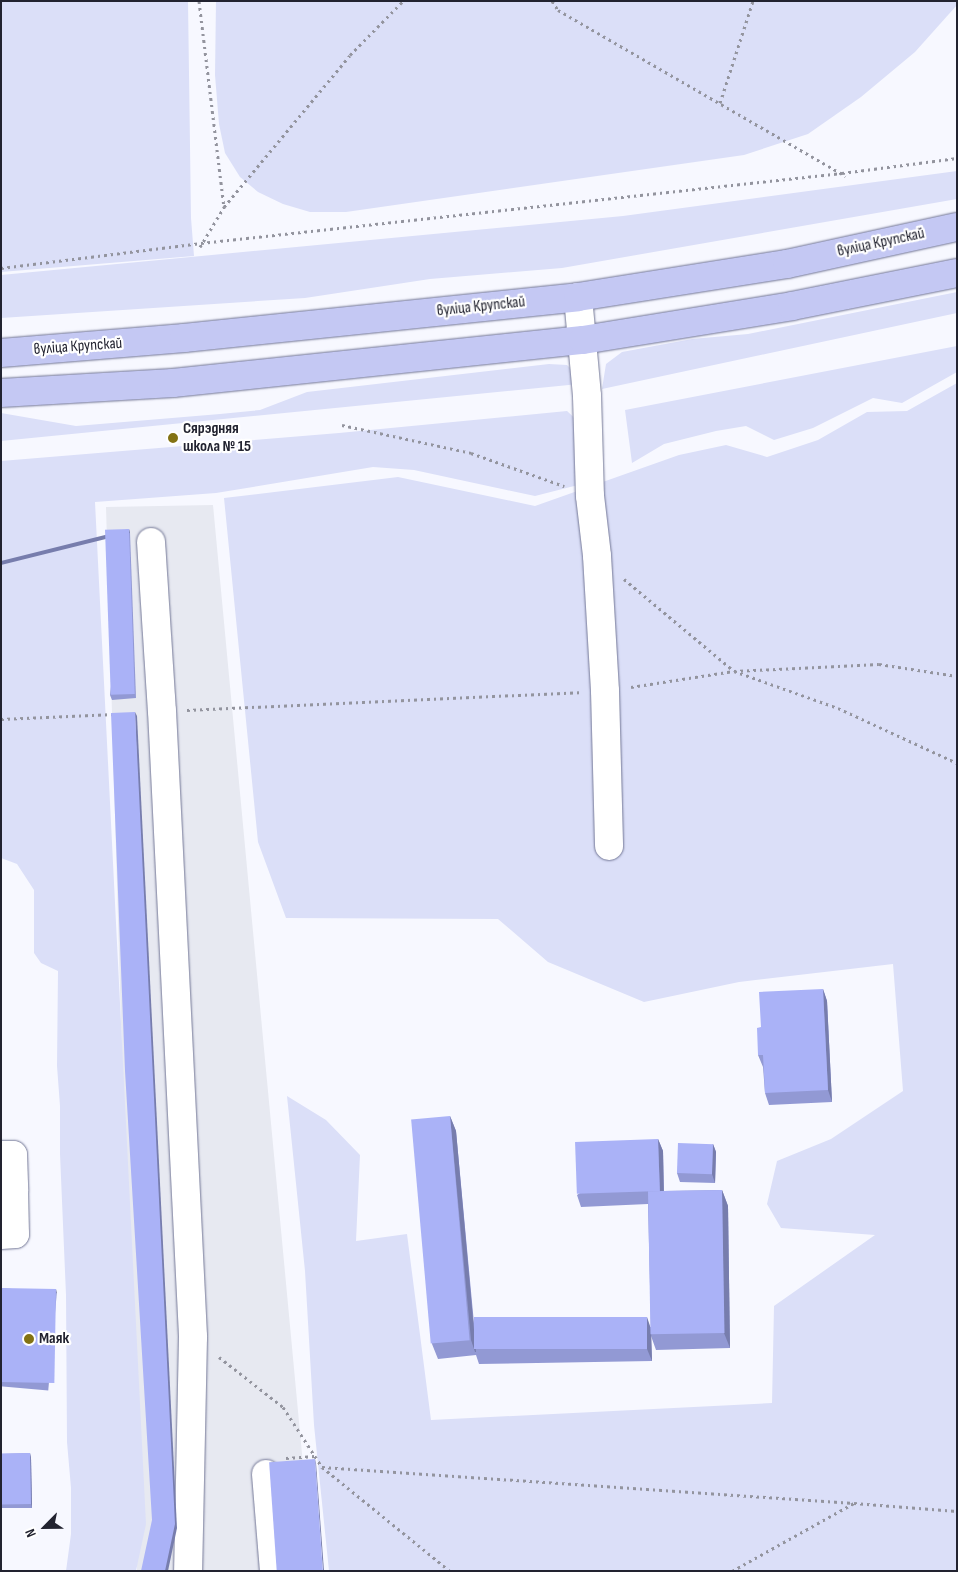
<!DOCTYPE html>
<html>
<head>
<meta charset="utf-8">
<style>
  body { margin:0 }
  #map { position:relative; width:958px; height:1572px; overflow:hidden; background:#f7f8ff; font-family:"Sofia Sans Condensed",sans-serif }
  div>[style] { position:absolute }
  .built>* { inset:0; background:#e7e9f1 }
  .green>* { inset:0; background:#dbdff8 }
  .path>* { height:3px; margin-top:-1.5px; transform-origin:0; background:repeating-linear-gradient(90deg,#93949e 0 2.5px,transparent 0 6.5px) }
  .roads { filter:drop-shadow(0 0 1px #737796) drop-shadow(0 0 1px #737796) }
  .minor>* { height:28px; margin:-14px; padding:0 14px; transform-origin:14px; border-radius:14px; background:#fff }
  .major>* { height:28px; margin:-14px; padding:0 14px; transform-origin:14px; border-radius:14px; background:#c4c8f3 }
  .wall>* { inset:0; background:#9299d4; transform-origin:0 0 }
  .shaded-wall>* { inset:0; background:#777dad; transform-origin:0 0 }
  .building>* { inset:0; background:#aab2f7; transform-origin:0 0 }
  .dots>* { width:14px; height:14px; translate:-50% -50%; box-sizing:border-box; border:2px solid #fff; border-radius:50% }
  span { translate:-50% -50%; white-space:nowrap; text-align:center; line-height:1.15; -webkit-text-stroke:4.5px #fff; paint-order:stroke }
  .street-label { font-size:16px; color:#222330 }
  .poi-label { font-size:16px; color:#222330; font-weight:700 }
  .left { translate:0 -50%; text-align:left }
  .frame { position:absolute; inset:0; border:2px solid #222330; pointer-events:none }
  .north { position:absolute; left:20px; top:1502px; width:50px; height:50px; -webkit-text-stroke:4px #fff; paint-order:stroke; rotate:247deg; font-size:14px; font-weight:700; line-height:20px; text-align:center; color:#222330 }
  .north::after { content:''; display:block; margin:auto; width:18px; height:22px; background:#222330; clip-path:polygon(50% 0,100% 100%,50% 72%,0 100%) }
</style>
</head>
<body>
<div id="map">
  <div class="built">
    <i style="clip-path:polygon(213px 505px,313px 1571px,137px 1571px,106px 507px)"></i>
  </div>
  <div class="green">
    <i style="clip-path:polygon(1px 1px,188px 1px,191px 218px,194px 256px,1px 272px)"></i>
    <i style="clip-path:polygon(216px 1px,957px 1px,957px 5px,915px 52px,861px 97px,808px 134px,744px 155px,346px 212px,310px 212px,283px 204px,258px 192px,240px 177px,225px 153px,219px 124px,215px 75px)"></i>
    <i style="clip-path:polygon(957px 171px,957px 199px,562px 268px,430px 279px,305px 298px,1px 318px,1px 275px,623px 216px)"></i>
    <i style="clip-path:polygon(957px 292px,957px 313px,602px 389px,606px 364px,622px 352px,692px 339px,748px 334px)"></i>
    <i style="clip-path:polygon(957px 346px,957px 372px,902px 403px,873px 398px,813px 428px,774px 440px,746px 426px,716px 431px,664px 444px,632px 463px,625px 410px)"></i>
    <i style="clip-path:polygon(549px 364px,567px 365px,576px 374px,579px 384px,1px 441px,1px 413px,76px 426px,220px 414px,260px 410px,307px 392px)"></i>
    <i style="clip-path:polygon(957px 383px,957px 1571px,329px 1571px,314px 1425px,305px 1271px,287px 1096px,326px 1120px,360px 1155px,356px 1241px,407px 1234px,431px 1420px,772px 1403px,774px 1306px,875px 1235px,781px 1228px,767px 1204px,777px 1161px,831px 1139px,903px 1091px,893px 964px,739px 982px,644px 1002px,548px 962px,498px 919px,286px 918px,258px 842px,224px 498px,398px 477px,535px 506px,679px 455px,726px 445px,767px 457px,818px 440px,867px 412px,907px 411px)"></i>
    <i style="clip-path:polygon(567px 411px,581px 424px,578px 485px,535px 496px,414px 470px,373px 467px,216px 493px,95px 502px,146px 1524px,136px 1571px,66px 1571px,71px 1534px,71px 1488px,67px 1442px,66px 1295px,60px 1154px,60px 1106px,57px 1066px,58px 971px,41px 963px,34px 953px,34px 890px,17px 864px,1px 858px,1px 461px,339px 433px)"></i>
  </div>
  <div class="path">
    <i style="left:199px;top:1px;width:208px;rotate:83.1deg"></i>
    <i style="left:552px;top:1px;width:11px;rotate:56deg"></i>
    <i style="left:558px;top:10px;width:332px;rotate:30deg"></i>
    <i style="left:720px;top:103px;width:107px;rotate:-72.1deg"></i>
    <i style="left:200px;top:247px;width:47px;rotate:-59deg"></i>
    <i style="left:224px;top:207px;width:197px;rotate:-50.3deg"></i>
    <i style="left:350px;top:55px;width:76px;rotate:-45.5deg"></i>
    <i style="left:1px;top:268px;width:202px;rotate:-7.1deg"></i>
    <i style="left:201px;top:243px;width:645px;rotate:-6.23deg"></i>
    <i style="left:842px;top:173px;width:116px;rotate:-7.4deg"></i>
    <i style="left:342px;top:425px;width:132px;rotate:12.2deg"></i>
    <i style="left:471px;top:453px;width:99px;rotate:19.5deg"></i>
    <i style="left:624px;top:579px;width:143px;rotate:39.9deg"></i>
    <i style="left:734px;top:671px;width:110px;rotate:19.6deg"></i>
    <i style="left:838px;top:708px;width:131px;rotate:24.8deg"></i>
    <i style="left:631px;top:687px;width:104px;rotate:-8.8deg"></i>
    <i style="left:734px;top:671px;width:145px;rotate:-2.8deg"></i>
    <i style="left:879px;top:664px;width:79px;rotate:8.7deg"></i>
    <i style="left:187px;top:710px;width:393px;rotate:-2.6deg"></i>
    <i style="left:1px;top:719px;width:114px;rotate:-2.5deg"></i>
    <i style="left:219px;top:1357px;width:81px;rotate:38deg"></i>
    <i style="left:283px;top:1407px;width:72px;rotate:57deg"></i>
    <i style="left:322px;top:1467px;width:533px;rotate:3.87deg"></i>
    <i style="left:286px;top:1458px;width:29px;rotate:-4deg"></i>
    <i style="left:322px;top:1467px;width:165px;rotate:39.1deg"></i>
    <i style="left:732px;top:1571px;width:140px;rotate:-29.1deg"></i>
    <i style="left:854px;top:1503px;width:103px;rotate:4.4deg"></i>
  </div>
  <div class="roads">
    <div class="minor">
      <i style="left:578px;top:297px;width:99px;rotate:84.8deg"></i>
      <i style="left:587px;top:396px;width:100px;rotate:88.3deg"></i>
      <i style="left:590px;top:496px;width:60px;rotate:83.3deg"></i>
      <i style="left:597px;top:556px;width:135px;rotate:86.6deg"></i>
      <i style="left:605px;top:691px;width:155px;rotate:88.5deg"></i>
      <i style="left:151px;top:542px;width:169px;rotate:86.3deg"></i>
      <i style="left:162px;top:711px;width:627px;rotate:87.16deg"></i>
      <i style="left:193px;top:1337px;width:234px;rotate:91.2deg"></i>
      <i style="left:1px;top:1155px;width:12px"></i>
      <i style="left:13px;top:1155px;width:36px;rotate:88deg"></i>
      <i style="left:1px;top:1191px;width:13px"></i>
      <i style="left:14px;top:1191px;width:43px;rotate:88.7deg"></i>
      <i style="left:15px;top:1234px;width:14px;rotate:176deg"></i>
      <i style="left:266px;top:1474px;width:97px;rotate:85.3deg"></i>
    </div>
    <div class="major">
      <i style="left:1px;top:353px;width:184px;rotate:-4.7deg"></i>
      <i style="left:184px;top:338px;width:396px;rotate:-5.9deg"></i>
      <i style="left:578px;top:297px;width:212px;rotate:-9deg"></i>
      <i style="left:787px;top:264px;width:174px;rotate:-12.3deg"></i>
      <i style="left:1px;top:393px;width:172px;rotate:-3.3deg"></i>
      <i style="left:173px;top:383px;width:412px;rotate:-6deg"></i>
      <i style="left:583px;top:340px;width:212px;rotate:-9.2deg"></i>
      <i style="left:792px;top:306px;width:168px;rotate:-11.3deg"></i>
    </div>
  </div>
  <div class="wall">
    <i style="clip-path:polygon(129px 529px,130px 533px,136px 698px,112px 700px,110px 695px)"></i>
    <i style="clip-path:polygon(823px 989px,827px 1001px,832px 1102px,769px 1105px,765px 1093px,763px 1067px,758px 1055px,761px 1027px)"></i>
    <i style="clip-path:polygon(450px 1116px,456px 1131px,475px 1334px,651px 1327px,648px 1204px,581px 1207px,577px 1195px,658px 1139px,663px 1151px,664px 1191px,722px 1190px,728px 1206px,730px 1348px,656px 1350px,651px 1336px,652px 1361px,479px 1364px,476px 1355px,438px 1359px,432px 1344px)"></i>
    <i style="clip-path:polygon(713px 1144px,716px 1152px,715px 1183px,680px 1182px,677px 1173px)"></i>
    <i style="left:1px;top:1288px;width:56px;height:98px;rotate:5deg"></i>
    <i style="clip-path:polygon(30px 1453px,31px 1458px,32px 1508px,1px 1508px,1px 1454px)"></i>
  </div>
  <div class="shaded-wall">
    <i style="left:129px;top:529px;width:4px;height:165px;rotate:76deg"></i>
    <i style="clip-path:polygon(135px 712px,137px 716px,177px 1528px,168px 1571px,165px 1571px)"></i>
    <i style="clip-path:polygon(823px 989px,827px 1001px,832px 1102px,828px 1090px)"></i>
    <i style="left:1px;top:1093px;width:4px;height:49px;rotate:76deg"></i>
    <i style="clip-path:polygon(450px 1116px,456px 1131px,476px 1352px,475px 1352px,471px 1340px)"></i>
    <i style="clip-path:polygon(658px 1139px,663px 1151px,664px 1204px,660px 1192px)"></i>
    <i style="clip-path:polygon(713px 1144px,716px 1152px,715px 1183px,712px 1174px)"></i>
    <i style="clip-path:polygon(722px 1190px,728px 1206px,730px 1348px,724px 1333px)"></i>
    <i style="left:56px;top:1289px;width:4px;height:93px;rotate:76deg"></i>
    <i style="clip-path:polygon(647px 1317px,651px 1329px,652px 1361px,647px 1349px)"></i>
    <i style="clip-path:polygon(30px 1453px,31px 1458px,32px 1508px,31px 1504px)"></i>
    <i style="clip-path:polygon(315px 1459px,316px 1463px,324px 1571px,323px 1571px)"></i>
  </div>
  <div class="building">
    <i style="left:129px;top:529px;width:165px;height:24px;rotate:88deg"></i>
    <i style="clip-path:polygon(135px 712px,175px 1524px,165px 1571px,141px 1571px,152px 1520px,125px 1071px,111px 713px)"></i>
    <i style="clip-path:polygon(823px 989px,828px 1090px,765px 1093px,763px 1055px,758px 1055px,757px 1028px,761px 1027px,759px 992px)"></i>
    <i style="left:450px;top:1116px;width:225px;height:39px;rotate:85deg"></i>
    <i style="left:658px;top:1139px;width:52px;height:83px;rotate:88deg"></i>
    <i style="left:678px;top:1143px;width:35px;height:30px;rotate:2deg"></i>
    <i style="left:722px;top:1190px;width:143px;height:74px;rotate:89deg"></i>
    <i style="left:1px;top:1288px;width:55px;height:94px;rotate:1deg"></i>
    <i style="left:647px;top:1317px;width:32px;height:173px;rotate:90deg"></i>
    <i style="left:30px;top:1453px;width:51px;height:29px;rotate:89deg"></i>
    <i style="left:315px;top:1459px;width:112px;height:46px;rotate:86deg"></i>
  </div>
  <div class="dots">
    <i style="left:173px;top:438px;background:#837214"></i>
    <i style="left:29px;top:1339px;background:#837214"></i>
  </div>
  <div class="street-label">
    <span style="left:881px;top:243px;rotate:-12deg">вуліца Крупскай</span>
    <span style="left:481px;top:307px;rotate:-6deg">вуліца Крупскай</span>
    <span style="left:78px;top:347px;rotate:-4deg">вуліца Крупскай</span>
  </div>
  <div class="poi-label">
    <span class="left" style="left:183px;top:438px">Сярэдняя<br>школа № 15</span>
    <span class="left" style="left:39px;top:1339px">Маяк</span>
  </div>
  <div class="frame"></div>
  <div class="north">N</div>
</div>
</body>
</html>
